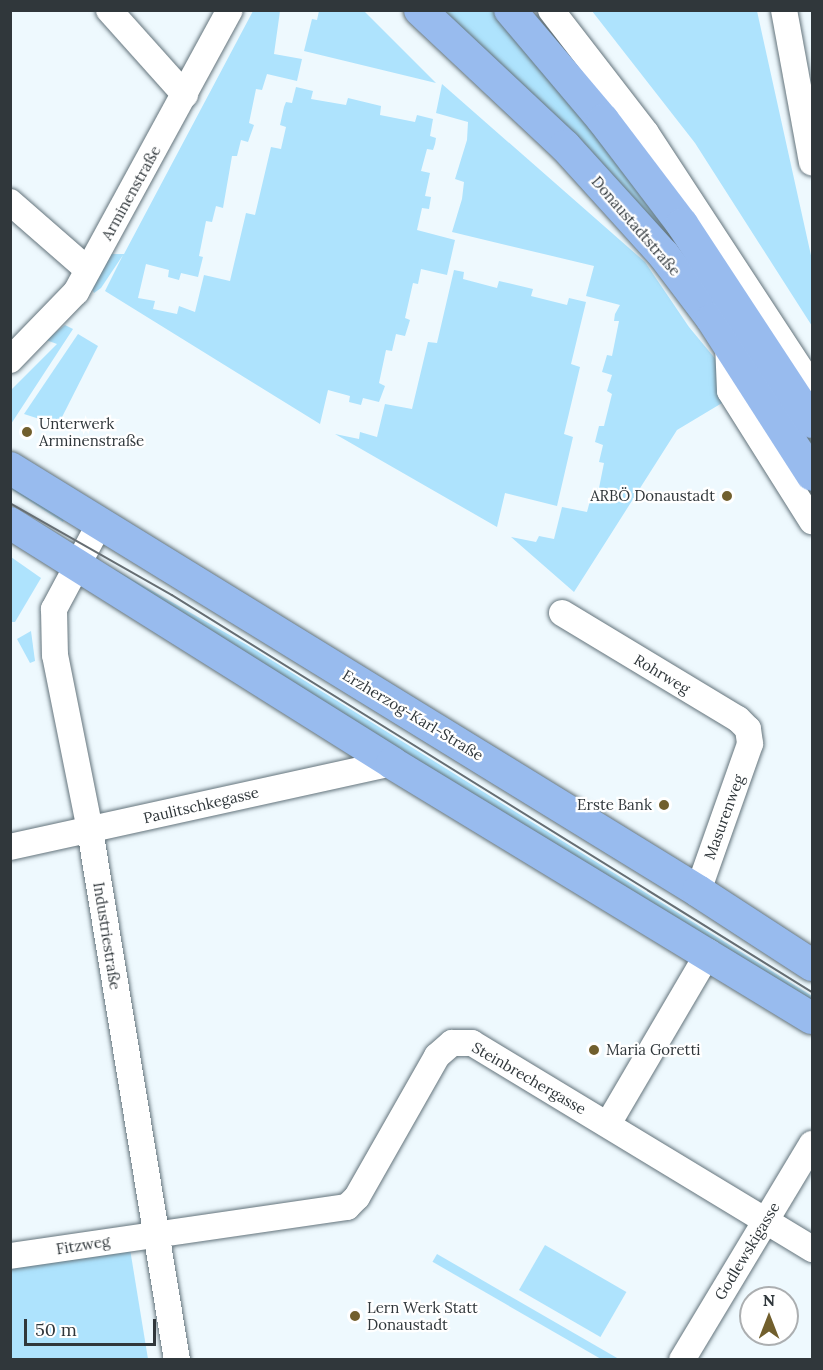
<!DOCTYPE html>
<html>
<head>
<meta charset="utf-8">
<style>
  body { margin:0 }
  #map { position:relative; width:823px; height:1370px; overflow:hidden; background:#eef9fe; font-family:Lora,serif }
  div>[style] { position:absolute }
  .green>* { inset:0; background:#aee3fd; transform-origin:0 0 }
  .roads { filter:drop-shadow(0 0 2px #64747c) drop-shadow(0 0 2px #64747c) }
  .minor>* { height:26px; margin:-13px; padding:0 13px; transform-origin:13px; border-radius:13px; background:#fff }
  .major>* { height:32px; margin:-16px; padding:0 16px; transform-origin:16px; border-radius:16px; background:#98bbee }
  .tram>* { height:1.5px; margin:-0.75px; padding:0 0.75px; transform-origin:0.75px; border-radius:0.75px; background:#666e73 }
  .dots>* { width:16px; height:16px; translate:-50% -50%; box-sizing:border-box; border:3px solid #fff; border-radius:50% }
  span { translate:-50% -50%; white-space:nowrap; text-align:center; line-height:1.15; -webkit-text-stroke:4.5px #fff; paint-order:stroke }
  .street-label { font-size:15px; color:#30373b }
  .poi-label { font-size:15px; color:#30373b }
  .left { translate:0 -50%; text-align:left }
  .right { translate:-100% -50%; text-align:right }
  .frame { position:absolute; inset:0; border:12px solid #30373b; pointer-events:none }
  .north { position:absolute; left:739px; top:1286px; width:60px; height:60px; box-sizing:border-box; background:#fff; border:2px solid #acafb1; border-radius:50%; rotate:0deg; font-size:16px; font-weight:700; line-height:24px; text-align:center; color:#30373b }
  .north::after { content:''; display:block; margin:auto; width:21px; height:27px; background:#715f2d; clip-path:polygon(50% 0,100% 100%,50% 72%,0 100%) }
  .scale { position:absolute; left:24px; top:1319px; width:132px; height:27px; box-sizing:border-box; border:3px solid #30373b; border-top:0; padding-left:8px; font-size:18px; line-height:21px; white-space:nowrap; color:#30373b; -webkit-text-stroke:4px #fff; paint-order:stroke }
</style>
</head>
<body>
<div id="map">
  <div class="green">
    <i style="clip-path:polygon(253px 11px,280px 11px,274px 54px,302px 59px,297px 81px,267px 74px,262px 90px,256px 89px,249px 123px,254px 125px,248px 142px,241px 140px,237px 156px,232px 156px,223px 208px,216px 206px,212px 222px,206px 221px,199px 256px,203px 257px,198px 277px,181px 273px,179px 280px,168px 277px,169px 270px,146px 264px,138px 298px,155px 301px,153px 309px,177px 314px,179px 306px,195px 312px,204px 275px,230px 281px,246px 213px,255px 215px,271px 147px,281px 149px,286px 127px,280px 125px,284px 107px,286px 102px,292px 103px,296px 87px,313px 91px,311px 99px,346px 105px,348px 98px,381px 106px,380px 115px,415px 122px,417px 115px,433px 119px,430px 136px,436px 138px,435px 144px,433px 150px,427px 149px,421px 171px,430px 173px,425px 196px,431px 197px,429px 209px,422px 208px,417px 230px,455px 240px,447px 275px,421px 269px,418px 284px,413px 283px,405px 318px,410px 320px,405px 336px,396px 334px,392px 351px,386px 350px,379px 383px,385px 386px,379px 402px,363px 398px,361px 405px,349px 402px,350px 396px,328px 390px,320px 424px,105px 291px,123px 255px,101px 288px,94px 293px,91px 287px,111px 254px,124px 254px)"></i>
    <i style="clip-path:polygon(319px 11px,364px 11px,436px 83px,304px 51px,312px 19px,317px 20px)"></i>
    <i style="clip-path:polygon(434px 11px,496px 11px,601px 134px,739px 325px,812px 442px,812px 461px,773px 399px)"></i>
    <i style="clip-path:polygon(592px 11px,757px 11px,812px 260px,812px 326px,695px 143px)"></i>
    <i style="clip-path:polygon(442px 84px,645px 262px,689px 327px,742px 391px,677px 430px,574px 592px,511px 537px,536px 542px,539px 536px,554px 539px,562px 507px,587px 512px,591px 497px,597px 498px,604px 463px,599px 462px,603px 445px,595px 442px,599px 426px,604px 426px,612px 394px,607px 391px,612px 375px,602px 372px,607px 355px,612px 356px,619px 321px,614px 321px,615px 314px,620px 305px,586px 296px,594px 266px,452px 232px,462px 199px,464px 182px,455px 179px,467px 140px,468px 122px,436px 113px)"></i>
    <i style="clip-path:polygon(454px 270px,464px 272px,463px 279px,497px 288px,499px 281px,533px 289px,531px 296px,567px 305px,569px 298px,586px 302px,571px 364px,580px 367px,564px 434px,573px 437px,557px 506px,505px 493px,497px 527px,335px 434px,359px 439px,360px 432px,377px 437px,385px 404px,412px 409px,428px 342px,437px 343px)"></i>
    <i style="clip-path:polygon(65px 325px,73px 329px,11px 424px,11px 390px,57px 344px,46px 340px)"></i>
    <i style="clip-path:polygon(78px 334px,98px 346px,58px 425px,24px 414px)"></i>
    <i style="clip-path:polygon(10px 480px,64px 520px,63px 522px,11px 489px)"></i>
    <i style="clip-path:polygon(11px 557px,41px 578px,15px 622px,11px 622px)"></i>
    <i style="clip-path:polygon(114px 569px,247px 645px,812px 996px,812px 1007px,111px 573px)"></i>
    <i style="clip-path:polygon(31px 631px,35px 661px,30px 663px,17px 639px)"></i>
    <i style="left:545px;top:1245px;width:94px;height:52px;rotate:30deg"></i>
    <i style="clip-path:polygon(130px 1249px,148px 1359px,11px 1360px,11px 1265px)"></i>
    <i style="left:437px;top:1254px;width:212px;height:9px;rotate:30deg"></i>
  </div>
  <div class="roads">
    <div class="minor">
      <i style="left:109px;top:10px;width:114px;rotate:48.2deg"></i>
      <i style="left:551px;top:10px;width:155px;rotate:52.3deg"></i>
      <i style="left:646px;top:133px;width:303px;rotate:56.8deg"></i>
      <i style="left:784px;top:10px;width:155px;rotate:79.6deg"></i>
      <i style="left:10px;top:202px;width:103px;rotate:41.1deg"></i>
      <i style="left:728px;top:343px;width:48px;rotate:87.6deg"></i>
      <i style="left:730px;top:391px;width:154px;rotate:57.8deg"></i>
      <i style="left:10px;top:360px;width:95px;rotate:-45.9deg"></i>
      <i style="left:76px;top:292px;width:321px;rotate:-61.4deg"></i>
      <i style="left:100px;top:523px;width:98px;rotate:118.1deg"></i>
      <i style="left:54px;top:609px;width:46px;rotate:88.8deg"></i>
      <i style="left:55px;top:655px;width:178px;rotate:78.7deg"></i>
      <i style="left:90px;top:830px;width:537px;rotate:80.68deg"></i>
      <i style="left:562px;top:613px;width:205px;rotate:31.1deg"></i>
      <i style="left:738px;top:719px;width:14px;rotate:45deg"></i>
      <i style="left:748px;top:729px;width:15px;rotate:82deg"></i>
      <i style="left:750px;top:744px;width:156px;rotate:109.5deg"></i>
      <i style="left:10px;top:847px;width:391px;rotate:-12.4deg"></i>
      <i style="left:608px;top:1124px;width:199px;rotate:-59.6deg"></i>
      <i style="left:10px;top:1256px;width:341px;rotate:-8.3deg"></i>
      <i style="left:347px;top:1207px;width:14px;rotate:-45deg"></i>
      <i style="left:357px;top:1197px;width:162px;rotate:-60.4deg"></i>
      <i style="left:437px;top:1056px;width:20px;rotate:-41deg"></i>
      <i style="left:452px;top:1043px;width:20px"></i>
      <i style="left:472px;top:1043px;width:398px;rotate:31.2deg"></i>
      <i style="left:682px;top:1360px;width:252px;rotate:-59deg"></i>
    </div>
    <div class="major">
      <i style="left:420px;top:10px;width:199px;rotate:43.2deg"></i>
      <i style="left:565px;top:146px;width:146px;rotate:47.8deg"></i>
      <i style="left:663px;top:254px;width:81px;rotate:53deg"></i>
      <i style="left:712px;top:319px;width:185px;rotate:57.3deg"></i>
      <i style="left:510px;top:10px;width:144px;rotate:49.8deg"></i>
      <i style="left:603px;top:120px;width:131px;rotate:52.8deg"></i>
      <i style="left:682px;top:224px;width:237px;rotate:56.7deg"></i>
      <i style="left:10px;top:468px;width:808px;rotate:31.58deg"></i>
      <i style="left:698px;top:891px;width:136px;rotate:33deg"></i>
      <i style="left:10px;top:523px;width:451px;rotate:32.1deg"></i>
      <i style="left:392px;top:763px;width:491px;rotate:31.3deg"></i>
    </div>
  </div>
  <div class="tram">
    <i style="left:10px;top:503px;width:186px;rotate:29.6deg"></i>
    <i style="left:172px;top:595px;width:753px;rotate:31.81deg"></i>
  </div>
  <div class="dots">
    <i style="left:27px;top:432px;background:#715f2d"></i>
    <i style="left:727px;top:496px;background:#715f2d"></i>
    <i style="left:664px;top:805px;background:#715f2d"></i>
    <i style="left:594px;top:1050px;background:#715f2d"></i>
    <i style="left:355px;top:1316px;background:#715f2d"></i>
  </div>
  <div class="street-label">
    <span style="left:131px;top:193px;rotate:-61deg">Arminenstraße</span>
    <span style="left:636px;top:226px;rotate:49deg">Donaustadtstraße</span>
    <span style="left:662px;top:674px;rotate:31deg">Rohrweg</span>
    <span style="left:413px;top:715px;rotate:31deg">Erzherzog-Karl-Straße</span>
    <span style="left:201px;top:805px;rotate:-13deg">Paulitschkegasse</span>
    <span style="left:724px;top:817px;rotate:-70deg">Masurenweg</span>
    <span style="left:107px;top:936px;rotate:81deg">Industriestraße</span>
    <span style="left:529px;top:1078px;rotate:30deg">Steinbrechergasse</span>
    <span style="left:83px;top:1245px;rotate:-9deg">Fitzweg</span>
    <span style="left:747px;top:1251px;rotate:-59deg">Godlewskigasse</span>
  </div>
  <div class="poi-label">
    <span class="left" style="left:39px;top:432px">Unterwerk<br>Arminenstraße</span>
    <span class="right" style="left:715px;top:496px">ARBÖ Donaustadt</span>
    <span class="right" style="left:652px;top:805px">Erste Bank</span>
    <span class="left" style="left:606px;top:1050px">Maria Goretti</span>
    <span class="left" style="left:367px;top:1316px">Lern Werk Statt<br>Donaustadt</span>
  </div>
  <div class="frame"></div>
  <div class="north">N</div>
  <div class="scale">50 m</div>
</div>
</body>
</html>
